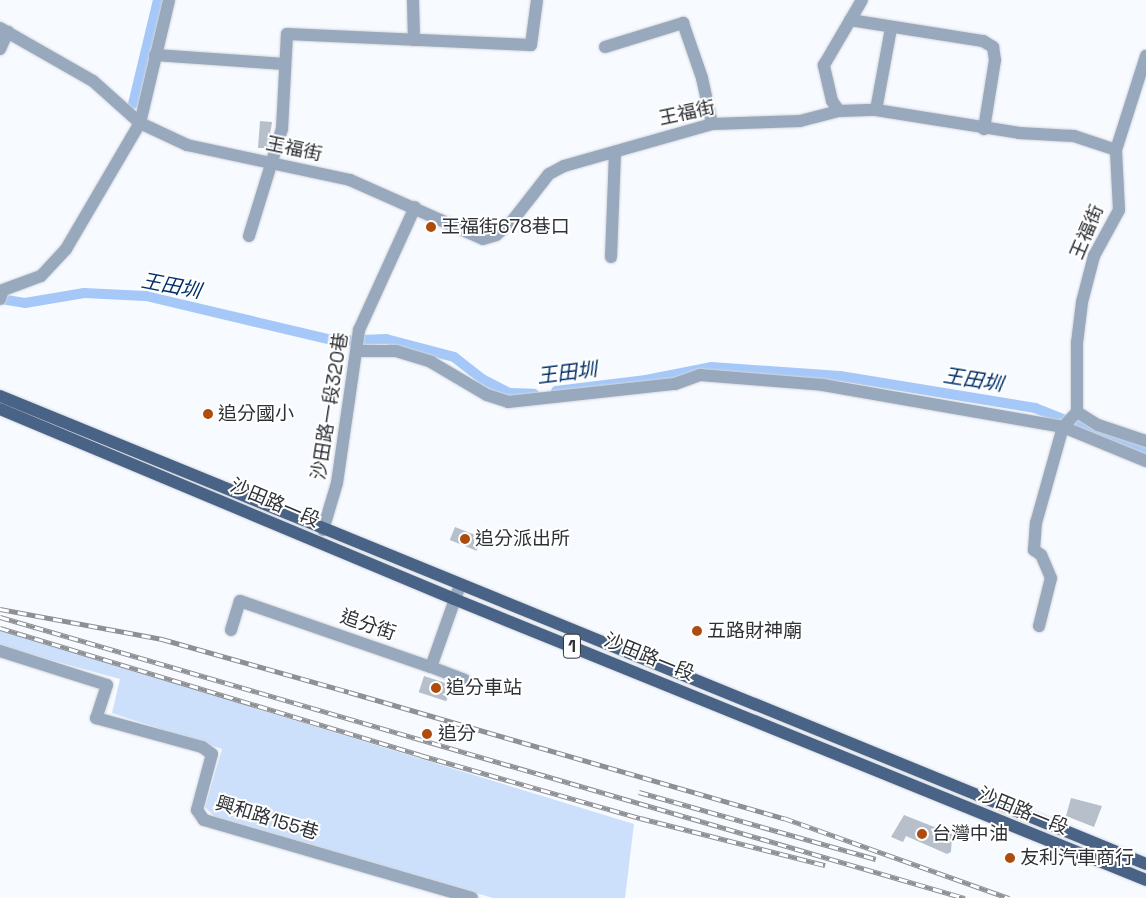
<!DOCTYPE html>
<html>
<head>
<meta charset="utf-8">
<style>
  body { margin:0 }
  #map { position:relative; width:1146px; height:898px; overflow:hidden; background:#f7faff; font-family:"Space Grotesk","Noto Sans TC",sans-serif }
  div>[style] { position:absolute }
  .green>* { inset:0; background:#cce0fc }
  .canal>* { height:10px; margin:-5px; padding:0 5px; transform-origin:5px; border-radius:5px; background:#a5c8f8 }
  .building>* { inset:0; background:#b7bfca; transform-origin:0 0 }
  .roads { filter:drop-shadow(0 0 1px #d3d6db) drop-shadow(0 0 1px #d3d6db) }
  .minor>* { height:12px; margin:-6px; padding:0 6px; transform-origin:6px; border-radius:6px; background:#98a8bd }
  .major>* { height:12px; margin:-6px; padding:0 6px; transform-origin:6px; border-radius:6px; background:#496387 }
  .rail>* { height:5px; margin-top:-2.5px; transform-origin:0; background:repeating-linear-gradient(90deg,#fff 0 9px,#8d9094 0 18px); box-sizing:border-box; border-block:1px solid #8d9094 }
  .dots>* { width:14px; height:14px; translate:-50% -50%; box-sizing:border-box; border:2px solid #fff; border-radius:50% }
  span { translate:-50% -50%; white-space:nowrap; text-align:center; line-height:1.15; -webkit-text-stroke:4px #fff; paint-order:stroke }
  .shield-label span { padding:1px 4px; background:#fff; border:1px solid; border-radius:4px; -webkit-text-stroke-width:0 }
  .shield-label { font-size:18px; color:#2e3135; font-weight:700 }
  .street-label { font-size:19px; color:#2e3135 }
  .poi-label { font-size:19px; color:#2e3135 }
  .left { translate:0 -50%; text-align:left }
  .water-label { font-size:20px; color:#012f66; font-style:italic }
</style>
</head>
<body>
<div id="map">
  <div class="green">
    <i style="clip-path:polygon(0 630px,634px 824px,625px 898px,493px 898px,214px 816px,205px 807px,222px 749px,112px 713px,120px 679px,0 646px)"></i>
  </div>
  <div class="canal">
    <i style="left:133px;top:104px;width:107px;rotate:-76.5deg"></i>
    <i style="left:0;top:299px;width:25px;rotate:9deg"></i>
    <i style="left:25px;top:303px;width:60px;rotate:-9.6deg"></i>
    <i style="left:84px;top:293px;width:62px;rotate:2.8deg"></i>
    <i style="left:146px;top:296px;width:196px;rotate:13.3deg"></i>
    <i style="left:337px;top:341px;width:49px;rotate:-2.3deg"></i>
    <i style="left:386px;top:339px;width:70px;rotate:14.8deg"></i>
    <i style="left:454px;top:357px;width:36px;rotate:38deg"></i>
    <i style="left:482px;top:379px;width:31px;rotate:27deg"></i>
    <i style="left:510px;top:393px;width:24px;rotate:2deg"></i>
    <i style="left:556px;top:391px;width:91px;rotate:-7deg"></i>
    <i style="left:646px;top:380px;width:66px;rotate:-11.3deg"></i>
    <i style="left:711px;top:367px;width:129px;rotate:4deg"></i>
    <i style="left:840px;top:376px;width:198px;rotate:9.3deg"></i>
    <i style="left:1035px;top:408px;width:119px;rotate:21.6deg"></i>
  </div>
  <div class="building">
    <i style="clip-path:polygon(260px 121px,272px 122px,268px 148px,258px 148px)"></i>
    <i style="left:455px;top:527px;width:29px;height:14px;rotate:22deg"></i>
    <i style="left:424px;top:676px;width:29px;height:17px;rotate:18deg"></i>
    <i style="clip-path:polygon(1071px 798px,1102px 806px,1094px 827px,1066px 816px)"></i>
    <i style="clip-path:polygon(904px 815px,952px 834px,951px 852px,947px 854px,906px 836px,903px 842px,891px 837px)"></i>
  </div>
  <div class="roads">
    <div class="minor">
      <i style="left:413px;top:0;width:40px;rotate:88.6deg"></i>
      <i style="left:850px;top:20px;width:135px;rotate:9deg"></i>
      <i style="left:983px;top:41px;width:12px;rotate:31deg"></i>
      <i style="left:993px;top:47px;width:13px;rotate:81deg"></i>
      <i style="left:995px;top:60px;width:70px;rotate:99.1deg"></i>
      <i style="left:0;top:28px;width:107px;rotate:29.7deg"></i>
      <i style="left:93px;top:81px;width:63px;rotate:41.8deg"></i>
      <i style="left:140px;top:123px;width:52px;rotate:25.1deg"></i>
      <i style="left:187px;top:145px;width:167px;rotate:12.1deg"></i>
      <i style="left:350px;top:180px;width:145px;rotate:23.9deg"></i>
      <i style="left:483px;top:239px;width:14px;rotate:-17deg"></i>
      <i style="left:496px;top:235px;width:23px;rotate:-41deg"></i>
      <i style="left:513px;top:220px;width:58px;rotate:-52deg"></i>
      <i style="left:549px;top:174px;width:17px;rotate:-28deg"></i>
      <i style="left:564px;top:166px;width:154px;rotate:-15.8deg"></i>
      <i style="left:712px;top:124px;width:88px;rotate:-2deg"></i>
      <i style="left:800px;top:121px;width:40px;rotate:-14.4deg"></i>
      <i style="left:839px;top:111px;width:37px;rotate:-2deg"></i>
      <i style="left:876px;top:110px;width:145px;rotate:9.1deg"></i>
      <i style="left:1019px;top:133px;width:55px;rotate:3.1deg"></i>
      <i style="left:1074px;top:136px;width:44px;rotate:18.4deg"></i>
      <i style="left:605px;top:47px;width:82px;rotate:-17.1deg"></i>
      <i style="left:683px;top:23px;width:58px;rotate:70.9deg"></i>
      <i style="left:702px;top:78px;width:47px;rotate:77.7deg"></i>
      <i style="left:0;top:49px;width:19px;rotate:-65deg"></i>
      <i style="left:155px;top:55px;width:130px;rotate:4deg"></i>
      <i style="left:876px;top:110px;width:83px;rotate:-79.6deg"></i>
      <i style="left:839px;top:111px;width:12px;rotate:-125deg"></i>
      <i style="left:832px;top:101px;width:37px;rotate:-103deg"></i>
      <i style="left:824px;top:65px;width:75px;rotate:-59.7deg"></i>
      <i style="left:249px;top:236px;width:112px;rotate:-72.9deg"></i>
      <i style="left:282px;top:129px;width:95px;rotate:-87deg"></i>
      <i style="left:287px;top:34px;width:244px;rotate:2.6deg"></i>
      <i style="left:531px;top:45px;width:45px;rotate:-82.4deg"></i>
      <i style="left:611px;top:257px;width:105px;rotate:-87.8deg"></i>
      <i style="left:0;top:299px;width:9px;rotate:-72deg"></i>
      <i style="left:3px;top:290px;width:40px;rotate:-20.2deg"></i>
      <i style="left:41px;top:276px;width:37px;rotate:-47deg"></i>
      <i style="left:66px;top:249px;width:146px;rotate:-59.6deg"></i>
      <i style="left:140px;top:123px;width:126px;rotate:-76.7deg"></i>
      <i style="left:359px;top:351px;width:37px"></i>
      <i style="left:396px;top:351px;width:37px;rotate:17deg"></i>
      <i style="left:431px;top:362px;width:65px;rotate:30.5deg"></i>
      <i style="left:487px;top:395px;width:22px;rotate:18deg"></i>
      <i style="left:508px;top:402px;width:168px;rotate:-6.2deg"></i>
      <i style="left:675px;top:384px;width:27px;rotate:-20deg"></i>
      <i style="left:700px;top:375px;width:123px;rotate:4.6deg"></i>
      <i style="left:823px;top:385px;width:244px;rotate:9.9deg"></i>
      <i style="left:1063px;top:427px;width:90px;rotate:22.3deg"></i>
      <i style="left:1077px;top:412px;width:69px;rotate:-90deg"></i>
      <i style="left:1077px;top:343px;width:41px;rotate:-83deg"></i>
      <i style="left:1082px;top:302px;width:48px;rotate:-75.4deg"></i>
      <i style="left:1094px;top:256px;width:52px;rotate:-61.5deg"></i>
      <i style="left:1119px;top:210px;width:60px;rotate:-92.9deg"></i>
      <i style="left:1116px;top:150px;width:99px;rotate:-72.3deg"></i>
      <i style="left:1077px;top:412px;width:25px;rotate:32deg"></i>
      <i style="left:1098px;top:425px;width:51px;rotate:18.4deg"></i>
      <i style="left:323px;top:530px;width:49px;rotate:-73.4deg"></i>
      <i style="left:337px;top:483px;width:155px;rotate:-81.8deg"></i>
      <i style="left:359px;top:330px;width:135px;rotate:-65.5deg"></i>
      <i style="left:1039px;top:626px;width:49px;rotate:-76deg"></i>
      <i style="left:1051px;top:578px;width:25px;rotate:-113deg"></i>
      <i style="left:1041px;top:555px;width:9px;rotate:-144deg"></i>
      <i style="left:1034px;top:550px;width:27px;rotate:-86deg"></i>
      <i style="left:1036px;top:523px;width:100px;rotate:-74.3deg"></i>
      <i style="left:1063px;top:427px;width:21px;rotate:-47deg"></i>
      <i style="left:231px;top:630px;width:30px;rotate:-73deg"></i>
      <i style="left:240px;top:601px;width:202px;rotate:19.1deg"></i>
      <i style="left:431px;top:667px;width:87px;rotate:-70.5deg"></i>
      <i style="left:0;top:651px;width:112px;rotate:17.6deg"></i>
      <i style="left:107px;top:685px;width:35px;rotate:108deg"></i>
      <i style="left:96px;top:718px;width:110px;rotate:15.3deg"></i>
      <i style="left:202px;top:747px;width:12px;rotate:35deg"></i>
      <i style="left:212px;top:754px;width:58px;rotate:105deg"></i>
      <i style="left:197px;top:810px;width:12px;rotate:55deg"></i>
      <i style="left:204px;top:820px;width:279px;rotate:16.2deg"></i>
      <i style="left:431px;top:667px;width:36px;rotate:21deg"></i>
    </div>
    <div class="major">
      <i style="left:0;top:396px;width:1238px;rotate:22.21deg"></i>
      <i style="left:0;top:409px;width:492px;rotate:22.7deg"></i>
      <i style="left:454px;top:599px;width:747px;rotate:22.1deg"></i>
    </div>
  </div>
  <div class="rail">
    <i style="left:0;top:609px;width:165px;rotate:10.5deg"></i>
    <i style="left:162px;top:639px;width:194px;rotate:15.8deg"></i>
    <i style="left:349px;top:692px;width:453px;rotate:16.2deg"></i>
    <i style="left:784px;top:818px;width:239px;rotate:19.6deg"></i>
    <i style="left:0;top:617px;width:1005px;rotate:16.24deg"></i>
    <i style="left:0;top:628px;width:439px;rotate:16.8deg"></i>
    <i style="left:420px;top:755px;width:229px;rotate:16deg"></i>
    <i style="left:640px;top:818px;width:191px;rotate:14.3deg"></i>
    <i style="left:639px;top:792px;width:246px;rotate:15.8deg"></i>
  </div>
  <div class="dots">
    <i style="left:431px;top:227px;background:#ae4c0d"></i>
    <i style="left:208px;top:414px;background:#ae4c0d"></i>
    <i style="left:465px;top:539px;background:#ae4c0d"></i>
    <i style="left:697px;top:631px;background:#ae4c0d"></i>
    <i style="left:436px;top:688px;background:#ae4c0d"></i>
    <i style="left:427px;top:734px;background:#ae4c0d"></i>
    <i style="left:922px;top:834px;background:#ae4c0d"></i>
    <i style="left:1010px;top:858px;background:#ae4c0d"></i>
  </div>
  <div class="shield-label">
    <span style="left:572px;top:646px">1</span>
  </div>
  <div class="street-label">
    <span style="left:687px;top:113px;rotate:-12deg">王福街</span>
    <span style="left:294px;top:149px;rotate:12deg">王福街</span>
    <span style="left:1087px;top:232px;rotate:-67deg">王福街</span>
    <span style="left:330px;top:406px;rotate:-81deg">沙田路一段320巷</span>
    <span style="left:275px;top:503px;rotate:23deg">沙田路一段</span>
    <span style="left:368px;top:625px;rotate:19deg">追分街</span>
    <span style="left:649px;top:657px;rotate:22deg">沙田路一段</span>
    <span style="left:1023px;top:811px;rotate:22deg">沙田路一段</span>
    <span style="left:267px;top:818px;rotate:17deg">興和路155巷</span>
  </div>
  <div class="poi-label">
    <span class="left" style="left:441px;top:227px">王福街678巷口</span>
    <span class="left" style="left:218px;top:414px">追分國小</span>
    <span class="left" style="left:475px;top:539px">追分派出所</span>
    <span class="left" style="left:707px;top:631px">五路財神廟</span>
    <span class="left" style="left:446px;top:688px">追分車站</span>
    <span class="left" style="left:438px;top:734px">追分</span>
    <span class="left" style="left:932px;top:834px">台灣中油</span>
    <span class="left" style="left:1020px;top:858px">友利汽車商行</span>
  </div>
  <div class="water-label">
    <span style="left:171px;top:286px;rotate:11deg">王田圳</span>
    <span style="left:567px;top:373px;rotate:-7deg">王田圳</span>
    <span style="left:973px;top:380px;rotate:9deg">王田圳</span>
  </div>
</div>
</body>
</html>
